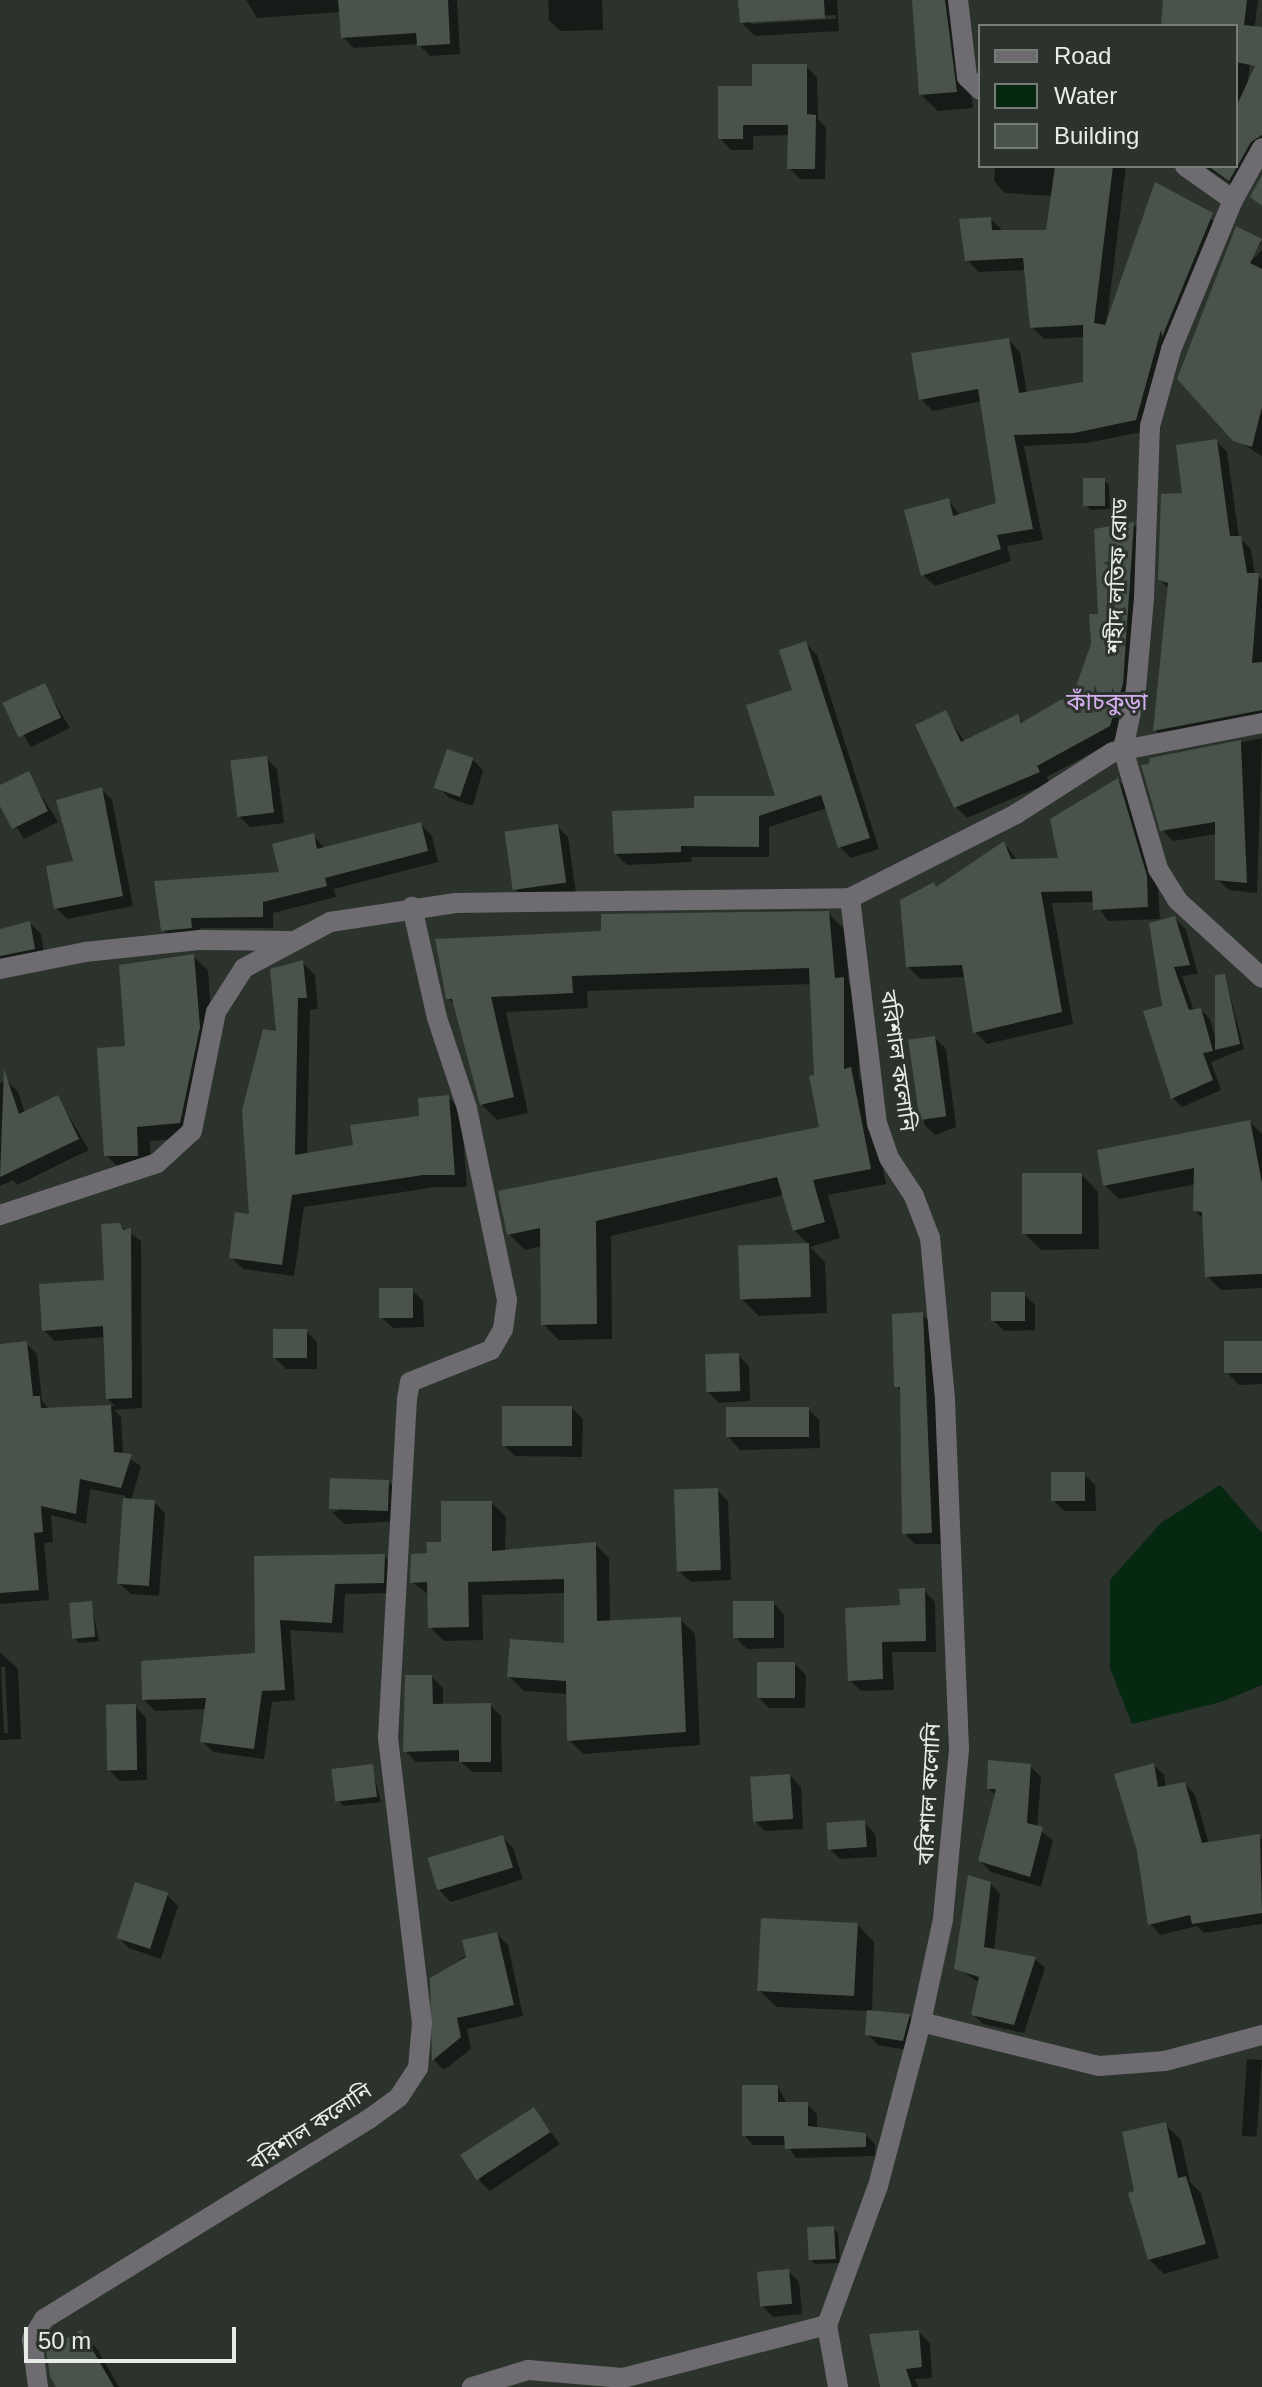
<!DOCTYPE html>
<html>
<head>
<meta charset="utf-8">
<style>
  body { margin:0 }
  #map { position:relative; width:1262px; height:2387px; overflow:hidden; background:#2b332c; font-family:Arial,"Noto Sans Bengali",sans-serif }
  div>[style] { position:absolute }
  .water>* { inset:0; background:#062810 }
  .shadow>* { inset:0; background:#0007; transform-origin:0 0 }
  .building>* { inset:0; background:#49524b; transform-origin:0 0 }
  .minor>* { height:20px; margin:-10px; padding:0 10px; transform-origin:10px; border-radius:10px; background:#6e6c70 }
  span { translate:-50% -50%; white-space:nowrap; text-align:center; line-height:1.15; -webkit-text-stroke:6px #2b332c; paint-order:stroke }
  .street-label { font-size:22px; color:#e8ede9 }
  .neighbourhood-label { font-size:24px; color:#d5aef0 }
  .legend { position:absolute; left:978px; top:24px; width:260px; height:144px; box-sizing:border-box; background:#2b332c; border:2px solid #777d78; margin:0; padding:10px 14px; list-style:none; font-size:24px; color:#e8ede9 }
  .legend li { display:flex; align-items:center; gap:16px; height:40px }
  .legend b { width:40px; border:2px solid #777d78 }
  .scale { position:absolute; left:24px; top:2327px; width:212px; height:36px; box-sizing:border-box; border:4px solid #e8ede9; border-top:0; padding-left:10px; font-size:24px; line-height:28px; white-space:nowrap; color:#e8ede9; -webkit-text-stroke:6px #2b332c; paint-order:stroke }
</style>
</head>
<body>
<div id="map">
  <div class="water">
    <i style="clip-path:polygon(1220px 1485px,1262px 1533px,1262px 1685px,1221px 1702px,1132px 1724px,1110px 1668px,1110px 1580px,1161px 1523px)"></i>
  </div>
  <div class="shadow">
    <i style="clip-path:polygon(246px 0,457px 0,460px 54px,430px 56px,418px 44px,354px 48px,343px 37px,341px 12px,257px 18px)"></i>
    <i style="clip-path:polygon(548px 0,602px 0,603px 30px,560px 31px,549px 20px)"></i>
    <i style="clip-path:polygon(evenodd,740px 0,837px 0,839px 31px,755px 36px,741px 22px,740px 0,836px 15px,836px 19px,751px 24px,751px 20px,836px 15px)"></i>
    <i style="clip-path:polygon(914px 0,948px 0,962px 14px,973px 108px,938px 111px,921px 95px)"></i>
    <i style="clip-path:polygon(1165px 0,1258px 0,1241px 137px,1262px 104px,1262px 151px,1240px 190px,1204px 166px,1236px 166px,1236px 26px,1163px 26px)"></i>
    <i style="clip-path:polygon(806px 66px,817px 78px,818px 119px,826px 128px,825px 179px,800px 179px,789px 168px,790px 135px,753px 136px,753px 150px,731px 150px,720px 138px,754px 88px)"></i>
    <i style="clip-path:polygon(995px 166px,1126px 166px,1107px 320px,1156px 185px,1224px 227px,1147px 431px,1086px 443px,1024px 446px,1043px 540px,1007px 546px,1011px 561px,935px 586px,923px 575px,948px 500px,960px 515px,999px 505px,982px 401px,933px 411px,921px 399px,1009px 340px,1020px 352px,1027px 394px,1085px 383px,1085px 337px,1044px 339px,1032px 327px,1026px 270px,979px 272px,967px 260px,990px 219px,1002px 230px,1048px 232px,1053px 196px,1005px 193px,994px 181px)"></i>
    <i style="clip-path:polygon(1237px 229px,1262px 242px,1242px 270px,1262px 250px,1262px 456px,1235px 439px)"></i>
    <i style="clip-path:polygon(1216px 441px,1227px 452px,1239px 538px,1251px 549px,1255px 575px,1262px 579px,1262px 722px,1166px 741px,1155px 730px,1170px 590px,1160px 580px,1185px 495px)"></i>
    <i style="clip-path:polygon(1104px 480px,1109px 485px,1110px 509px,1091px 510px,1086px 505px)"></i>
    <i style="clip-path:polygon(1133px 524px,1144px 535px,1134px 696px,1120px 737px,1047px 777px,1049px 783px,967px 818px,956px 807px,945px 713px,965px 742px,1017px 717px,1024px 723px,1075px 693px)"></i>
    <i style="clip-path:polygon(806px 644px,817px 655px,879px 849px,851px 858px,840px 847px,827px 808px,769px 827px,769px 857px,691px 857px,692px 862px,627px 865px,616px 854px,696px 810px,778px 798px)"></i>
    <i style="clip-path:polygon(44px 685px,70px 728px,31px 747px,5px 704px)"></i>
    <i style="clip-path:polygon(1262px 738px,1257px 893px,1229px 890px,1217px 879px,1217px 834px,1173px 841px,1162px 829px,1152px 760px)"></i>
    <i style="clip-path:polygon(266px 758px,277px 769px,284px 823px,250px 827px,239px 816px)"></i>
    <i style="clip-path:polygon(472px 759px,483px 770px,473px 806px,449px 798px,438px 787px)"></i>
    <i style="clip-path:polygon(28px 774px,58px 822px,24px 839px,0 801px,0 788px)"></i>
    <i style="clip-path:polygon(1118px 780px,1130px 792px,1158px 890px,1160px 919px,1108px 921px,1095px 902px,1052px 903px,1073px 1024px,987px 1044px,975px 1032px,966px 977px,920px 979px,908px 966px,937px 888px,1004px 843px,1018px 861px,1060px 860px)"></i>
    <i style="clip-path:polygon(101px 789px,112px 800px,133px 906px,67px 919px,56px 908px)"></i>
    <i style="clip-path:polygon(421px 824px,432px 836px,438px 862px,334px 889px,336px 897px,273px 913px,273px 928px,201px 928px,202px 938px,174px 941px,163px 930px,282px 874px,313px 835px,325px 849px)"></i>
    <i style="clip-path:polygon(557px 826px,568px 837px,576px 893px,525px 899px,514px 888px)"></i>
    <i style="clip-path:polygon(828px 913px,844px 929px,849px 984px,859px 995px,859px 1078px,866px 1086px,886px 1184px,828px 1195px,840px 1238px,810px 1247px,825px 1262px,827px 1313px,759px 1316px,742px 1299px,809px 1245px,794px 1230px,784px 1195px,611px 1236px,612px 1339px,559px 1340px,543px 1324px,542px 1246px,525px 1250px,509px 1234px,821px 1128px,812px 984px,587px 991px,588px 1008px,506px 1012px,528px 1113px,497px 1120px,481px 1104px,456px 1006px,448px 998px,603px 933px)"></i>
    <i style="clip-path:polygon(1177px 920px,1186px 930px,1198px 974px,1182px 976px,1194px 1011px,1201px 1010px,1210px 1019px,1216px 1040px,1225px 976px,1244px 1049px,1211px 1062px,1221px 1090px,1182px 1107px,1173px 1098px,1152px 925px)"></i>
    <i style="clip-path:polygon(30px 923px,41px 934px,45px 959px,0 960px,0 931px)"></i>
    <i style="clip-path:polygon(193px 956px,208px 970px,213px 1043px,194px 1137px,150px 1141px,151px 1169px,121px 1170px,106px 1155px,128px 1048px)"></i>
    <i style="clip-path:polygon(303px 963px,315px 975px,318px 1009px,310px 1010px,307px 1155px,355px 1147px,421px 1117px,448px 1097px,461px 1110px,467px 1187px,436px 1187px,304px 1207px,294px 1276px,243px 1269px,231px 1257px,251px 1216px,278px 1033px)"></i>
    <i style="clip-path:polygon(935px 1038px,946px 1049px,956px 1127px,935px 1135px,924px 1124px)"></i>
    <i style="clip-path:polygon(7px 1081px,18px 1092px,25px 1113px,58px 1098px,89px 1150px,17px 1185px,13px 1180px,0 1186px,0 1083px)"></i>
    <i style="clip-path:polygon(1250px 1122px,1262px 1134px,1262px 1288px,1221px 1290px,1207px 1276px,1205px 1220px,1195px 1211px,1196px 1184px,1119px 1199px,1105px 1185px)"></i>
    <i style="clip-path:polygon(1082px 1175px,1098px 1192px,1099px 1249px,1041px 1250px,1024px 1233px)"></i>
    <i style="clip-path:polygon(119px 1225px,141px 1241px,142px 1408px,114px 1410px,121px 1417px,123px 1455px,141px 1466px,131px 1501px,154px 1502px,165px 1513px,159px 1596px,131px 1594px,119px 1583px,126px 1496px,90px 1489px,86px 1524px,51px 1515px,53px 1542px,44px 1543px,49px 1600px,0 1604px,0 1346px,27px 1344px,37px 1354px,42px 1401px,50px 1410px,115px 1406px,108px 1399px,105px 1337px,55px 1341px,44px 1330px,106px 1282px)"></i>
    <i style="clip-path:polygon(412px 1290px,423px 1301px,424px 1327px,393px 1328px,381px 1317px)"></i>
    <i style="clip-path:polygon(1024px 1294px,1035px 1305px,1035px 1330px,1004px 1331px,993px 1320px)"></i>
    <i style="clip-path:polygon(922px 1314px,933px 1325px,942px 1544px,915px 1544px,904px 1533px,902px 1392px,896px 1386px)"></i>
    <i style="clip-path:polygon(306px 1331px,317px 1342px,317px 1369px,286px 1369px,275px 1358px)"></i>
    <i style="clip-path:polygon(1262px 1343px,1262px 1384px,1239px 1385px,1228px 1374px)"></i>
    <i style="clip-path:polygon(738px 1355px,749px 1366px,750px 1401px,719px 1403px,708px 1392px)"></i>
    <i style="clip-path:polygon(572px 1408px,583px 1419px,582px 1457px,515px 1456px,504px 1445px)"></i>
    <i style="clip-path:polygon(808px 1409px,819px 1420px,820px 1448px,740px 1450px,729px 1438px)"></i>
    <i style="clip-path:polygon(1084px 1474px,1095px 1485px,1096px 1511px,1064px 1511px,1053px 1500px)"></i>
    <i style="clip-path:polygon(389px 1482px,400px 1493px,398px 1521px,345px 1524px,333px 1513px)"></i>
    <i style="clip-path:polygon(717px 1490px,728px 1501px,731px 1580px,691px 1582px,679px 1571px)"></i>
    <i style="clip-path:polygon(492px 1503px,506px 1517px,505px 1552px,595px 1544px,609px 1558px,610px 1623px,680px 1619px,695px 1634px,700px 1745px,583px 1754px,569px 1740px,568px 1694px,524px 1691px,509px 1676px,566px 1645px,566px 1593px,482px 1595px,483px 1640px,444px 1641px,430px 1627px,430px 1596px,412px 1582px,429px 1555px)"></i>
    <i style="clip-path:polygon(384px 1556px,395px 1567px,394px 1593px,345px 1594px,343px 1633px,290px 1630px,295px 1700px,272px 1702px,264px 1759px,213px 1752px,202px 1741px,207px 1709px,155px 1711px,144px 1700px,257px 1655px,256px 1558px)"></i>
    <i style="clip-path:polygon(924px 1590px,935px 1602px,936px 1652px,892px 1652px,894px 1690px,861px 1691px,850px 1680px,902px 1607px)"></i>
    <i style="clip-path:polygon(91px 1603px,99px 1641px,79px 1643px,74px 1638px)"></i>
    <i style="clip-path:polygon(773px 1603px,784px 1614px,784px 1648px,747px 1649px,736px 1638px)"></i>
    <i style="clip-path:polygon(evenodd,0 1652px,18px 1669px,21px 1739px,0 1740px,0 1652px,1px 1667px,5px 1667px,8px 1733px,4px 1733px,1px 1667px)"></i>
    <i style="clip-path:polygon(795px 1664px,806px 1675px,805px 1708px,769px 1708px,758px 1697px)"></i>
    <i style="clip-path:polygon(432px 1677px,443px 1688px,443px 1705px,490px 1705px,501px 1716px,502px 1772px,472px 1772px,460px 1761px,416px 1762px,405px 1751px)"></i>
    <i style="clip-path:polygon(135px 1706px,146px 1718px,147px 1780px,120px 1781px,109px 1770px)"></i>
    <i style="clip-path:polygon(1154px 1765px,1164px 1775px,1166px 1788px,1185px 1784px,1195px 1795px,1209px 1844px,1262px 1839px,1262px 1924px,1204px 1933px,1197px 1926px,1161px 1935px,1150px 1924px)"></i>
    <i style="clip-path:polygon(1030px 1766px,1041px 1777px,1037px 1828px,1053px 1840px,1041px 1887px,991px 1872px,980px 1861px,997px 1796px,989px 1789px)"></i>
    <i style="clip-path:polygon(372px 1767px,381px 1802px,344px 1806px,339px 1801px)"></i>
    <i style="clip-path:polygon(790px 1776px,801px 1787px,803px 1829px,765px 1831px,754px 1820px)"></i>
    <i style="clip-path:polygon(864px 1822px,875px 1834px,877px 1857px,840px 1859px,829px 1848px)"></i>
    <i style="clip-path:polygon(502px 1837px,513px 1848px,523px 1879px,451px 1902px,440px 1891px,431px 1861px)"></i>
    <i style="clip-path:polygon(990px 1883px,1000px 1894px,994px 1951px,1035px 1959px,1045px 1968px,1024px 2033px,983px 2024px,973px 2014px,980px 1983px,957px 1968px)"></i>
    <i style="clip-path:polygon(167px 1895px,178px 1906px,161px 1959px,129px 1948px,118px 1937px)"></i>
    <i style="clip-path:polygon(858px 1925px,874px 1942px,872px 2012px,909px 2016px,920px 2026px,913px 2051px,878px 2045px,867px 2034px,869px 2011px,777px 2007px,760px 1991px)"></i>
    <i style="clip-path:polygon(497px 1934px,508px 1945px,523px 2016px,467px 2029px,471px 2049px,444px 2070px,434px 2060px,432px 1979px)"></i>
    <i style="left:1247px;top:2059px;width:15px;height:77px;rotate:4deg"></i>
    <i style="clip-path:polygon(778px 2087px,787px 2104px,807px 2104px,817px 2114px,817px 2129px,866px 2135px,875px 2144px,875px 2156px,796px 2158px,787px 2145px,753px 2145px,744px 2135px)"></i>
    <i style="clip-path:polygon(533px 2109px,560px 2144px,490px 2191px,479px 2180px)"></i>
    <i style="clip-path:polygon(1166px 2125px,1181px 2140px,1190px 2182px,1201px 2193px,1219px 2258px,1164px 2274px,1149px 2259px,1136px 2193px)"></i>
    <i style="clip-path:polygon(833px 2228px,838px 2233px,840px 2263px,815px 2264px,810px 2259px)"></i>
    <i style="clip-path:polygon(788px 2271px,799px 2282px,802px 2314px,773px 2317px,762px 2306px)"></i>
    <i style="clip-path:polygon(81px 2332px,97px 2349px,119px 2387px,58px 2387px)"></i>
    <i style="clip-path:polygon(919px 2332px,930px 2343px,932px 2378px,915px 2379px,918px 2387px,880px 2387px,871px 2336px)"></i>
  </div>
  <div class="building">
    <i style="clip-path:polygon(338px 0,448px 0,450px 44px,417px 46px,416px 33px,341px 38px)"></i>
    <i style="clip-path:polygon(738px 0,824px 0,825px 18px,740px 23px)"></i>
    <i style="clip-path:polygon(912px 0,945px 0,957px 92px,919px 95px)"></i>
    <i style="clip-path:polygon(1163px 0,1247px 0,1244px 25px,1262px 27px,1262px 135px,1251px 142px,1229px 181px,1208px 166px,1236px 166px,1236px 107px,1255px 66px,1236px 62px,1236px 26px,1161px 26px)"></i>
    <i style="clip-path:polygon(752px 64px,807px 64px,807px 114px,816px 115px,815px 169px,787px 169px,788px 125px,743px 125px,743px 139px,718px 139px,718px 86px,752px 86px)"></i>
    <i style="clip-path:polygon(1055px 166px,1113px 166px,1094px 323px,1105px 325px,1155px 182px,1213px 213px,1162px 337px,1161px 330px,1136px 420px,1074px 433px,1014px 435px,1033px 529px,997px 535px,1001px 549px,921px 576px,904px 510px,949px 498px,953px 516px,996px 503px,978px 389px,919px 400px,911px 353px,1009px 338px,1019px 393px,1083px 382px,1083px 325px,1030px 328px,1023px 258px,965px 261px,959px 219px,991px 217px,992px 230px,1046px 230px)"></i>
    <i style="clip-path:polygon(1262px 175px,1262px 206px,1250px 197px)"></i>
    <i style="clip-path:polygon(1236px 226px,1262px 239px,1250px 263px,1262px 269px,1262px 407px,1252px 447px,1233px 441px,1177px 379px)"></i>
    <i style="clip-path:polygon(1217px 439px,1230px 536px,1241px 536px,1247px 573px,1259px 573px,1252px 663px,1262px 662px,1262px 710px,1153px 731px,1168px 583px,1158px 580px,1161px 494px,1182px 493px,1176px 445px)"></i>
    <i style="left:1083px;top:478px;width:22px;height:28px"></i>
    <i style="clip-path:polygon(1134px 522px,1123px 684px,1110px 726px,1037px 766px,1040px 772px,954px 808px,915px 725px,946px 710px,961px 742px,1018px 714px,1021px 723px,1074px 692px,1091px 644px,1089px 614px,1098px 614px,1094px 529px)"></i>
    <i style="clip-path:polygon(806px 641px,870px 838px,838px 848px,821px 795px,759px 816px,759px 847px,681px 846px,681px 852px,614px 854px,612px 811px,694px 808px,694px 796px,775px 796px,746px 705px,792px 690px,779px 650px)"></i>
    <i style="left:45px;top:683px;width:38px;height:47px;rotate:65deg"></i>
    <i style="clip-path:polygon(1241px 740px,1241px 743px,1247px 883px,1215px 880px,1215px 822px,1160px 831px,1141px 765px,1149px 764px,1150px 758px)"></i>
    <i style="left:447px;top:749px;width:28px;height:41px;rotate:19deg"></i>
    <i style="left:267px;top:756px;width:57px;height:37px;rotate:83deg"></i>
    <i style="clip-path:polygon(29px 771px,48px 811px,12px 829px,0 806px,0 785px)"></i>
    <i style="clip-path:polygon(1118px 778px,1147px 876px,1148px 907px,1093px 910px,1092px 891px,1041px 892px,1062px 1012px,973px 1033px,962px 965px,906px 967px,900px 900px,934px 882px,936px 887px,1004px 841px,1011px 859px,1058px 858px,1050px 819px)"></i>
    <i style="clip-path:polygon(102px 787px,123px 896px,54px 909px,46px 866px,73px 861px,56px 800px)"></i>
    <i style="clip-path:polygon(421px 822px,428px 851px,325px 878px,327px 886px,263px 902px,263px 917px,191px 918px,192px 928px,161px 931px,154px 881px,279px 872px,272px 844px,314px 833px,317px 849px)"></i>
    <i style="left:558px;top:824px;width:59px;height:54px;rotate:82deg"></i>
    <i style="clip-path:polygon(829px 911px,835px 978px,844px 977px,844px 1069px,851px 1067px,871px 1169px,813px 1180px,825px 1222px,793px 1231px,777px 1177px,596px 1221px,597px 1324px,541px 1325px,540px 1228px,507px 1235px,498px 1191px,819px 1127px,809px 1076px,814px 1075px,809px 968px,572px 976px,573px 993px,491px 997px,514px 1097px,480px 1105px,452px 999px,446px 999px,435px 939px,601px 931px,601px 914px)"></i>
    <i style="clip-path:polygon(1175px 916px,1190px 965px,1174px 967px,1189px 1010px,1201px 1008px,1213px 1051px,1203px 1053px,1213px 1080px,1171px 1099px,1143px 1011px,1162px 1006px,1149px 923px)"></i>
    <i style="clip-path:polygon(30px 921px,35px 949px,0 956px,0 929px)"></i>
    <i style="clip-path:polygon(194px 954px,200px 1027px,180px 1123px,137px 1127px,138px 1156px,104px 1156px,97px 1048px,125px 1046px,119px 965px)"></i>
    <i style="clip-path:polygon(303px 960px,307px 998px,298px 998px,295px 1155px,353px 1145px,350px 1125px,419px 1116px,418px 1098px,449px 1095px,455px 1175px,423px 1175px,292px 1195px,282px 1265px,229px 1258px,235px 1212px,249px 1214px,242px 1110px,263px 1029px,276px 1031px,270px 969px)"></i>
    <i style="clip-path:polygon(1225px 974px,1240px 1044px,1215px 1050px,1215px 975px)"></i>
    <i style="left:935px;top:1036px;width:81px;height:27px;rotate:82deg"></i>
    <i style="clip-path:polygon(4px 1069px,19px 1114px,58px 1095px,79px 1139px,0 1177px)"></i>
    <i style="clip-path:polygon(1250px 1120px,1262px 1183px,1262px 1274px,1205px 1277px,1202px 1212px,1193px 1211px,1194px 1168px,1103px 1186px,1097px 1150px)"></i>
    <i style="left:1022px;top:1173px;width:60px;height:61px"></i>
    <i style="clip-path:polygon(120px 1223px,123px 1230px,131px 1228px,132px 1398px,106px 1399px,103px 1326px,42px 1331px,39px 1284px,104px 1280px,101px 1224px)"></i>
    <i style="left:809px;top:1243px;width:54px;height:71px;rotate:88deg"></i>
    <i style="left:379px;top:1288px;width:34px;height:30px"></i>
    <i style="left:991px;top:1292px;width:34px;height:29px"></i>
    <i style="clip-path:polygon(923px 1312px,932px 1533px,902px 1534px,900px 1387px,894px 1387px,892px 1314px)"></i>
    <i style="left:307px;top:1329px;width:29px;height:34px;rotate:90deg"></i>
    <i style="clip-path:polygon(27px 1341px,33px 1396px,40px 1396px,41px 1408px,111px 1405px,114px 1452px,132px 1454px,121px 1488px,80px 1479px,76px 1514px,41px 1506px,43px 1532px,34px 1533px,39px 1590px,0 1593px,0 1344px)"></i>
    <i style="left:1262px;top:1341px;width:32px;height:38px;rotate:90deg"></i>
    <i style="left:739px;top:1353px;width:38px;height:34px;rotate:88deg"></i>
    <i style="left:502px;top:1406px;width:70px;height:40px"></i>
    <i style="left:809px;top:1407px;width:30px;height:83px;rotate:90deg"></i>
    <i style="left:1051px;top:1472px;width:34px;height:29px"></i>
    <i style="left:389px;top:1480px;width:31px;height:59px;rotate:92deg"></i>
    <i style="left:718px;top:1488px;width:82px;height:44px;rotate:88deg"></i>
    <i style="left:123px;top:1498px;width:32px;height:86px;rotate:4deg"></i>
    <i style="clip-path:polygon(441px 1501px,492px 1501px,492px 1551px,596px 1542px,597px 1621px,681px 1617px,686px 1732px,567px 1741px,566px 1681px,507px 1677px,510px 1639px,564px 1643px,564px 1579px,468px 1582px,469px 1627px,428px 1628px,427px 1582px,410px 1583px,411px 1554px,427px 1553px,426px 1542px,441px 1542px)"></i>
    <i style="clip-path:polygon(385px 1554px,384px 1583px,335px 1584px,332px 1623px,280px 1620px,285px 1690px,262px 1691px,254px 1749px,200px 1742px,206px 1698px,142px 1700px,141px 1661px,255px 1653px,254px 1556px)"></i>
    <i style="clip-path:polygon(925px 1588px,926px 1641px,882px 1642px,883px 1679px,848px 1681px,845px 1608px,900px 1605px,899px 1589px)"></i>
    <i style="left:92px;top:1601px;width:36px;height:23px;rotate:85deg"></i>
    <i style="left:774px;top:1601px;width:37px;height:41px;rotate:90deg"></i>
    <i style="left:757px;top:1662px;width:38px;height:36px"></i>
    <i style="clip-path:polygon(405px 1675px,432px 1675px,433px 1704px,491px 1703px,491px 1762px,459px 1762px,459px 1750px,403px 1752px)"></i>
    <i style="left:136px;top:1704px;width:66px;height:30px;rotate:89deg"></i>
    <i style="clip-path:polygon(988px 1760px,1031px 1764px,1027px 1823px,1043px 1827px,1030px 1877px,978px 1861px,996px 1789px,987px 1789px)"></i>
    <i style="clip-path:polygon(1154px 1763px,1158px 1787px,1185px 1782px,1202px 1843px,1260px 1834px,1262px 1913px,1192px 1924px,1190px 1915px,1148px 1925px,1137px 1851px,1114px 1774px)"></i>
    <i style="left:373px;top:1764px;width:33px;height:42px;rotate:83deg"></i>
    <i style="left:790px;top:1774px;width:45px;height:40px;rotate:86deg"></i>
    <i style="left:865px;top:1820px;width:27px;height:39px;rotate:86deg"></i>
    <i style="left:503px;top:1835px;width:34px;height:79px;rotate:73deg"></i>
    <i style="clip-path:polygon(968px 1875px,991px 1882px,984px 1947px,1036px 1957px,1014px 2025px,971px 2015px,979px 1977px,954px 1969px)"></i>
    <i style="left:135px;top:1882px;width:35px;height:59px;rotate:18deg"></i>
    <i style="left:761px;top:1918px;width:97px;height:73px;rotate:3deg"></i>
    <i style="clip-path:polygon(497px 1932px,514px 2005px,457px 2018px,461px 2037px,432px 2061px,430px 1978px,466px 1957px,462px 1940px)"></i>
    <i style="clip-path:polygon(867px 2010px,910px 2014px,903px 2041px,865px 2035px)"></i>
    <i style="clip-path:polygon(742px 2085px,778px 2085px,778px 2102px,808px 2102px,808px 2126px,866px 2133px,866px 2147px,785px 2149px,784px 2136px,742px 2136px)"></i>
    <i style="left:534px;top:2107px;width:30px;height:88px;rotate:57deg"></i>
    <i style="clip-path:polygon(1166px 2122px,1178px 2178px,1186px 2176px,1206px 2244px,1148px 2260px,1128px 2193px,1134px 2191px,1122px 2132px)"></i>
    <i style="left:834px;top:2226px;width:33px;height:27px;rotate:87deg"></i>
    <i style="left:789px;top:2269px;width:35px;height:32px;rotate:85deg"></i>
    <i style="clip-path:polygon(81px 2330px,114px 2387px,56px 2387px,50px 2376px,46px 2350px)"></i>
    <i style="clip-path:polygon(919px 2330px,922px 2367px,906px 2369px,912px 2387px,880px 2387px,869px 2334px)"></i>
  </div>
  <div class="minor">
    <i style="left:958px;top:0;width:78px;rotate:83.3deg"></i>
    <i style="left:967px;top:77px;width:18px;rotate:45deg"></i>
    <i style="left:1262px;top:148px;width:60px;rotate:119.1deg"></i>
    <i style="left:1233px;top:200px;width:162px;rotate:112.5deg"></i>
    <i style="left:1171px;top:350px;width:79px;rotate:105.4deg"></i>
    <i style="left:1150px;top:426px;width:172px;rotate:92deg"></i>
    <i style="left:1144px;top:598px;width:91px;rotate:95deg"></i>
    <i style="left:1136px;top:689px;width:61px;rotate:102.2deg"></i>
    <i style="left:1123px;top:749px;width:125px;rotate:73.7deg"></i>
    <i style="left:1158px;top:869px;width:36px;rotate:58deg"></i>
    <i style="left:1177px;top:900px;width:115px;rotate:42.5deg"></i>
    <i style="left:1185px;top:166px;width:59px;rotate:35.3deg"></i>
    <i style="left:0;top:969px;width:87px;rotate:-11.3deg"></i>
    <i style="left:85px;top:952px;width:116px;rotate:-6deg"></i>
    <i style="left:200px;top:940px;width:89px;rotate:0.6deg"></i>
    <i style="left:0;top:1215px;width:165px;rotate:-18.3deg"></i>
    <i style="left:157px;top:1163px;width:47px;rotate:-42.4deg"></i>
    <i style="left:192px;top:1131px;width:121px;rotate:-78.6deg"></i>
    <i style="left:216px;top:1012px;width:52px;rotate:-57.5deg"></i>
    <i style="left:244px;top:968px;width:98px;rotate:-28.1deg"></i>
    <i style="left:330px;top:922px;width:127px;rotate:-8.6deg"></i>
    <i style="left:456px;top:903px;width:394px;rotate:-0.7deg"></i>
    <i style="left:850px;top:898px;width:186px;rotate:-26.8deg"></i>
    <i style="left:1016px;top:814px;width:115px;rotate:-32.6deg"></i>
    <i style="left:1113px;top:752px;width:152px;rotate:-11deg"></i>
    <i style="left:921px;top:2022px;width:183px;rotate:13.9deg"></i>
    <i style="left:1099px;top:2066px;width:66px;rotate:-4.3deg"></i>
    <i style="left:1165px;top:2061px;width:100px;rotate:-15deg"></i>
    <i style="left:827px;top:2325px;width:63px;rotate:79.9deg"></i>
    <i style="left:38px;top:2387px;width:48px;rotate:-97.1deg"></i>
    <i style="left:32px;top:2339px;width:23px;rotate:-59deg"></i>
    <i style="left:44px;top:2319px;width:382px;rotate:-31.6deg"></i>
    <i style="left:369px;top:2119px;width:37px;rotate:-36deg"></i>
    <i style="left:399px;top:2097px;width:35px;rotate:-57deg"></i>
    <i style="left:418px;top:2068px;width:45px;rotate:-84.9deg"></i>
    <i style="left:422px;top:2023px;width:287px;rotate:-96.8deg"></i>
    <i style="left:388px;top:1738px;width:340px;rotate:-86.8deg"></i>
    <i style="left:407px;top:1399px;width:17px;rotate:-80deg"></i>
    <i style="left:410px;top:1382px;width:87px;rotate:-21.6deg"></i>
    <i style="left:491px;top:1350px;width:24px;rotate:-60deg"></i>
    <i style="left:503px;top:1329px;width:29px;rotate:-82deg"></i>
    <i style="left:507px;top:1300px;width:196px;rotate:-101.8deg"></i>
    <i style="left:467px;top:1108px;width:95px;rotate:-108.4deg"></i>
    <i style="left:437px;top:1018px;width:114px;rotate:-102.7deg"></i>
    <i style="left:472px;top:2387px;width:59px;rotate:-16.9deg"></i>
    <i style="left:528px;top:2370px;width:95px;rotate:4.8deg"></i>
    <i style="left:623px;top:2378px;width:211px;rotate:-14.6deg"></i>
    <i style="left:827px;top:2325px;width:148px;rotate:-69.9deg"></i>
    <i style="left:878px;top:2186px;width:170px;rotate:-75.3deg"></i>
    <i style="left:921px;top:2022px;width:105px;rotate:-77.9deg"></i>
    <i style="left:943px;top:1919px;width:171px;rotate:-84.6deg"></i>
    <i style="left:959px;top:1749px;width:350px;rotate:-92.3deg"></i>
    <i style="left:945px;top:1399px;width:162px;rotate:-95.3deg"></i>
    <i style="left:930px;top:1238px;width:45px;rotate:-110.9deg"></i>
    <i style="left:914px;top:1196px;width:45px;rotate:-123.3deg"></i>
    <i style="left:889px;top:1158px;width:36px;rotate:-109deg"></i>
    <i style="left:877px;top:1124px;width:228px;rotate:-96.8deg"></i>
  </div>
  <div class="street-label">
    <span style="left:1117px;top:576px;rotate:-88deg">শহীদ লতিফ রোড</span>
    <span style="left:898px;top:1061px;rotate:82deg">বরিশাল কলোনি</span>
    <span style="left:929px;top:1794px;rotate:-87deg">বরিশাল কলোনি</span>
    <span style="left:310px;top:2127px;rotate:-33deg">বরিশাল কলোনি</span>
  </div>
  <div class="neighbourhood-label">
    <span style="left:1107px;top:702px">কাঁচকুড়া</span>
  </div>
  <ul class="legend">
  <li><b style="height:10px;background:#6e6c70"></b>Road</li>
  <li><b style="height:22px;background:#062810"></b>Water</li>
  <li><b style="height:22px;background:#49524b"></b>Building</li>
  </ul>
  <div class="scale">50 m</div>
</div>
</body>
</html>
